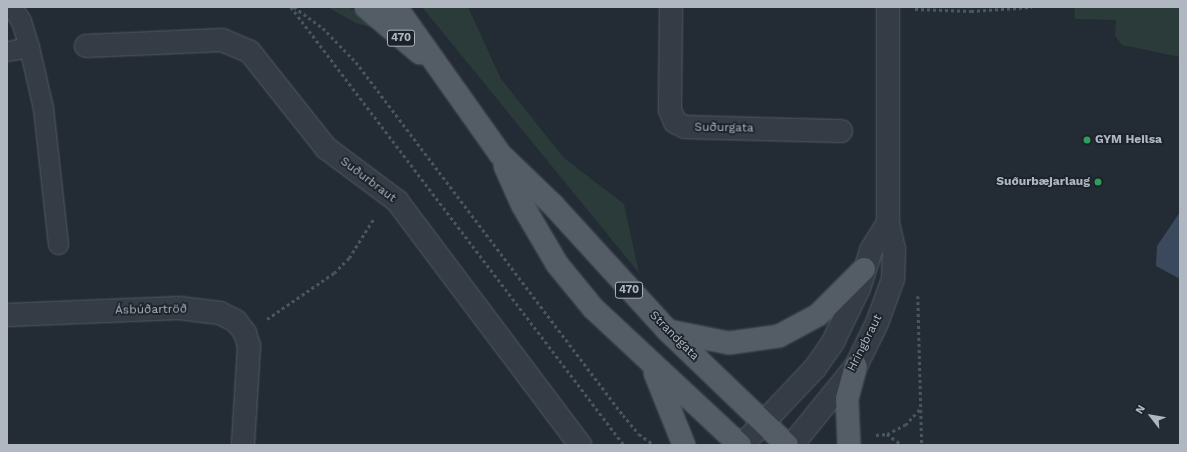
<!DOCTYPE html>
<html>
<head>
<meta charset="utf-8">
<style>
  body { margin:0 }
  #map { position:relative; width:1187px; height:452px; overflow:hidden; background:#232b34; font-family:"Work Sans",sans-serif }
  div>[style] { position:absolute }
  .green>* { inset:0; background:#2a3b3a }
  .water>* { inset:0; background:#3a495b }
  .path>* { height:2.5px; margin-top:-1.25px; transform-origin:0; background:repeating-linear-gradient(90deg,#48585a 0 3px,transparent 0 6px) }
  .roads { filter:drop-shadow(0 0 1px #535a62) drop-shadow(0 0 1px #535a62) }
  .service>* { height:19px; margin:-9.5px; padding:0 9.5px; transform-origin:9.5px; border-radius:9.5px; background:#363c45 }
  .minor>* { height:22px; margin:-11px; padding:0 11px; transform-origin:11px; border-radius:11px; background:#363c45 }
  .tertiary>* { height:22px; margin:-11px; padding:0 11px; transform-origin:11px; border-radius:11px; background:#363c45 }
  .primary>* { height:22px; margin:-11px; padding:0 11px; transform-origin:11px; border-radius:11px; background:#545c65 }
  .dots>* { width:11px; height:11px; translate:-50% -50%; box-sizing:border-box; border:2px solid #1b2229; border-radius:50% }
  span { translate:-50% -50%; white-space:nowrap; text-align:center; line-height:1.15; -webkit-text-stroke:3.5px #1b2229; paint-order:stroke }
  .shield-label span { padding:1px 3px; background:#1b2229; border:1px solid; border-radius:3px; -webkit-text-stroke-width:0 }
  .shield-label { font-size:11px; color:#b0b7c1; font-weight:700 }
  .street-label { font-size:12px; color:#b0b7c1 }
  .poi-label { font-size:12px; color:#b0b7c1; font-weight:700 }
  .left { translate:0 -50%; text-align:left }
  .right { translate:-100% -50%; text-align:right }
  .frame { position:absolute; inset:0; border:8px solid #b0b7c1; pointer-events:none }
  .north { position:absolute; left:1131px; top:396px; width:40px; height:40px; -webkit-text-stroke:3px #1b2229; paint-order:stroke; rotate:301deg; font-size:11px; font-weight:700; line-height:16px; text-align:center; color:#b0b7c1 }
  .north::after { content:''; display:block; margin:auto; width:14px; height:18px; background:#b0b7c1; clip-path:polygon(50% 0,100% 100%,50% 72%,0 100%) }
</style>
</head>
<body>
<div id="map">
  <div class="green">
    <i style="clip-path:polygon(327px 7px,349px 7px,382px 31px,356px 23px)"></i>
    <i style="clip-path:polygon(422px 7px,468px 7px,501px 79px,564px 158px,624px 204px,639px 273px)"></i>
    <i style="clip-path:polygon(1074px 7px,1180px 7px,1180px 57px,1122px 45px,1115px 36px,1116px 20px,1075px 19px)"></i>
  </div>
  <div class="water">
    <i style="clip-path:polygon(1180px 212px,1180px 279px,1156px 266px,1157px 246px)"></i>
  </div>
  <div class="path">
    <i style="left:291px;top:7px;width:550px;rotate:52.76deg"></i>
    <i style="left:294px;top:7px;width:36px;rotate:36deg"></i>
    <i style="left:323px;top:28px;width:47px;rotate:45.9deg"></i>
    <i style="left:356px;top:62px;width:443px;rotate:52.9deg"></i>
    <i style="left:623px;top:415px;width:25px;rotate:50deg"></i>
    <i style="left:639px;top:434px;width:19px;rotate:36deg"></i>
    <i style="left:440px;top:7px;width:27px"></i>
    <i style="left:915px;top:9px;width:56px;rotate:2deg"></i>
    <i style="left:971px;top:11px;width:61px;rotate:-3.8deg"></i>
    <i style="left:918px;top:296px;width:149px;rotate:88.5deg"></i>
    <i style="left:267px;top:319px;width:81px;rotate:-34.5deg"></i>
    <i style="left:334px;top:273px;width:21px;rotate:-45deg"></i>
    <i style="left:349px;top:258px;width:47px;rotate:-58deg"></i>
    <i style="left:887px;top:434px;width:19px;rotate:36deg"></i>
    <i style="left:876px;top:435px;width:11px;rotate:-5deg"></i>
    <i style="left:887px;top:434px;width:20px;rotate:-27deg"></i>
    <i style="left:905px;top:425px;width:23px;rotate:-47deg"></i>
  </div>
  <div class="roads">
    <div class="service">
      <i style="left:29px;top:47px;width:63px;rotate:77.1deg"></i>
      <i style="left:43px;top:108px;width:137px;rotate:83.7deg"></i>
      <i style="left:7px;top:51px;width:22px;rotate:-10deg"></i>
      <i style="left:29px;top:47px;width:27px;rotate:-107deg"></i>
      <i style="left:21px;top:21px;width:17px;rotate:-123deg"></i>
    </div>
    <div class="minor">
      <i style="left:671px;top:7px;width:103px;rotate:90.6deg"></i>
      <i style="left:670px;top:110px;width:13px;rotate:67deg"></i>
      <i style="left:675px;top:122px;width:11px;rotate:27deg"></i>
      <i style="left:685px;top:127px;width:156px;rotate:1.5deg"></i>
      <i style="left:86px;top:46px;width:136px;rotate:-2.5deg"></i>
      <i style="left:222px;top:40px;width:30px;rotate:23deg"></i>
      <i style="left:250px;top:52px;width:122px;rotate:51.6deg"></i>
      <i style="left:326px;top:148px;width:89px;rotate:36.7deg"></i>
      <i style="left:397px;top:201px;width:305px;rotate:53.1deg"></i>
      <i style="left:7px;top:315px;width:172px;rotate:-2.3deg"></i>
      <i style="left:179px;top:308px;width:41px;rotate:7deg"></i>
      <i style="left:220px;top:313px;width:18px;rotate:27deg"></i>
      <i style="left:236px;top:321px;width:15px;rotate:53deg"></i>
      <i style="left:245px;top:333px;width:14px;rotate:73deg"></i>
      <i style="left:249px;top:346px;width:99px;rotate:93.5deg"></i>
      <i style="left:763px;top:423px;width:76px;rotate:-46.6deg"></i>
      <i style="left:815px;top:368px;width:32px;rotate:-55deg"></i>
      <i style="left:833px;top:342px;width:60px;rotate:-64.3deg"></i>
      <i style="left:859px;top:288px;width:40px;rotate:-72deg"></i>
      <i style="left:871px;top:250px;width:32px;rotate:-58deg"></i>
      <i style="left:792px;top:445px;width:102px;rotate:-51deg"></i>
      <i style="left:856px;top:366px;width:48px;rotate:-64deg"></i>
      <i style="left:877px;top:323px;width:47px;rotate:-70deg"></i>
      <i style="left:893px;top:279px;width:30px;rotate:-88deg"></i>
      <i style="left:894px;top:249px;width:27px;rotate:-103deg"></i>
      <i style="left:888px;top:223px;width:216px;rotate:-90deg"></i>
    </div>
    <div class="tertiary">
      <i style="left:742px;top:445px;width:30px;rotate:-46deg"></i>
    </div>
    <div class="primary">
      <i style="left:366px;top:7px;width:71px;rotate:40.4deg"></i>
      <i style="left:396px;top:7px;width:180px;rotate:54.7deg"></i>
      <i style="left:500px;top:154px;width:74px;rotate:43.9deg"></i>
      <i style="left:553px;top:205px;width:169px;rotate:47.6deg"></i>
      <i style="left:667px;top:330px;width:166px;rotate:43.8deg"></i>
      <i style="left:505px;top:166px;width:44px;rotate:65.8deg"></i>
      <i style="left:523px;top:206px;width:67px;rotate:59.6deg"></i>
      <i style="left:557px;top:264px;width:57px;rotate:50.7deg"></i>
      <i style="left:593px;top:308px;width:201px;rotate:43deg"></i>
      <i style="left:669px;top:331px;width:61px;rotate:11.3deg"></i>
      <i style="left:729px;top:343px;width:50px;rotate:-8deg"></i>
      <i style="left:779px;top:336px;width:44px;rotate:-28.3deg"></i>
      <i style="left:818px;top:315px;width:65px;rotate:-45deg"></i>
      <i style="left:655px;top:373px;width:78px;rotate:68.1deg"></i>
      <i style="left:849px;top:445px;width:46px;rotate:-92.5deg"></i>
      <i style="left:847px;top:399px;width:34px;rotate:-75deg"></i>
    </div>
  </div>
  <div class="dots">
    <i style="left:1087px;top:140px;background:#2e9e5b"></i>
    <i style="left:1098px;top:182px;background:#2e9e5b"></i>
  </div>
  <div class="shield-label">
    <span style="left:401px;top:38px">470</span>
    <span style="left:629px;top:290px">470</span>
  </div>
  <div class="street-label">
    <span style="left:724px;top:128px;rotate:1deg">Suðurgata</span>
    <span style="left:368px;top:180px;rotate:37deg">Suðurbraut</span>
    <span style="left:151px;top:310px;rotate:-1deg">Ásbúðartröð</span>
    <span style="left:674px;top:336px;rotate:45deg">Strandgata</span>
    <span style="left:865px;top:343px;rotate:-63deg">Hringbraut</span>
  </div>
  <div class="poi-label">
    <span class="left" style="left:1095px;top:140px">GYM Heilsa</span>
    <span class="right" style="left:1090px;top:182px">Suðurbæjarlaug</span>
  </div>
  <div class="frame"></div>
  <div class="north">N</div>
</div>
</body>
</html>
